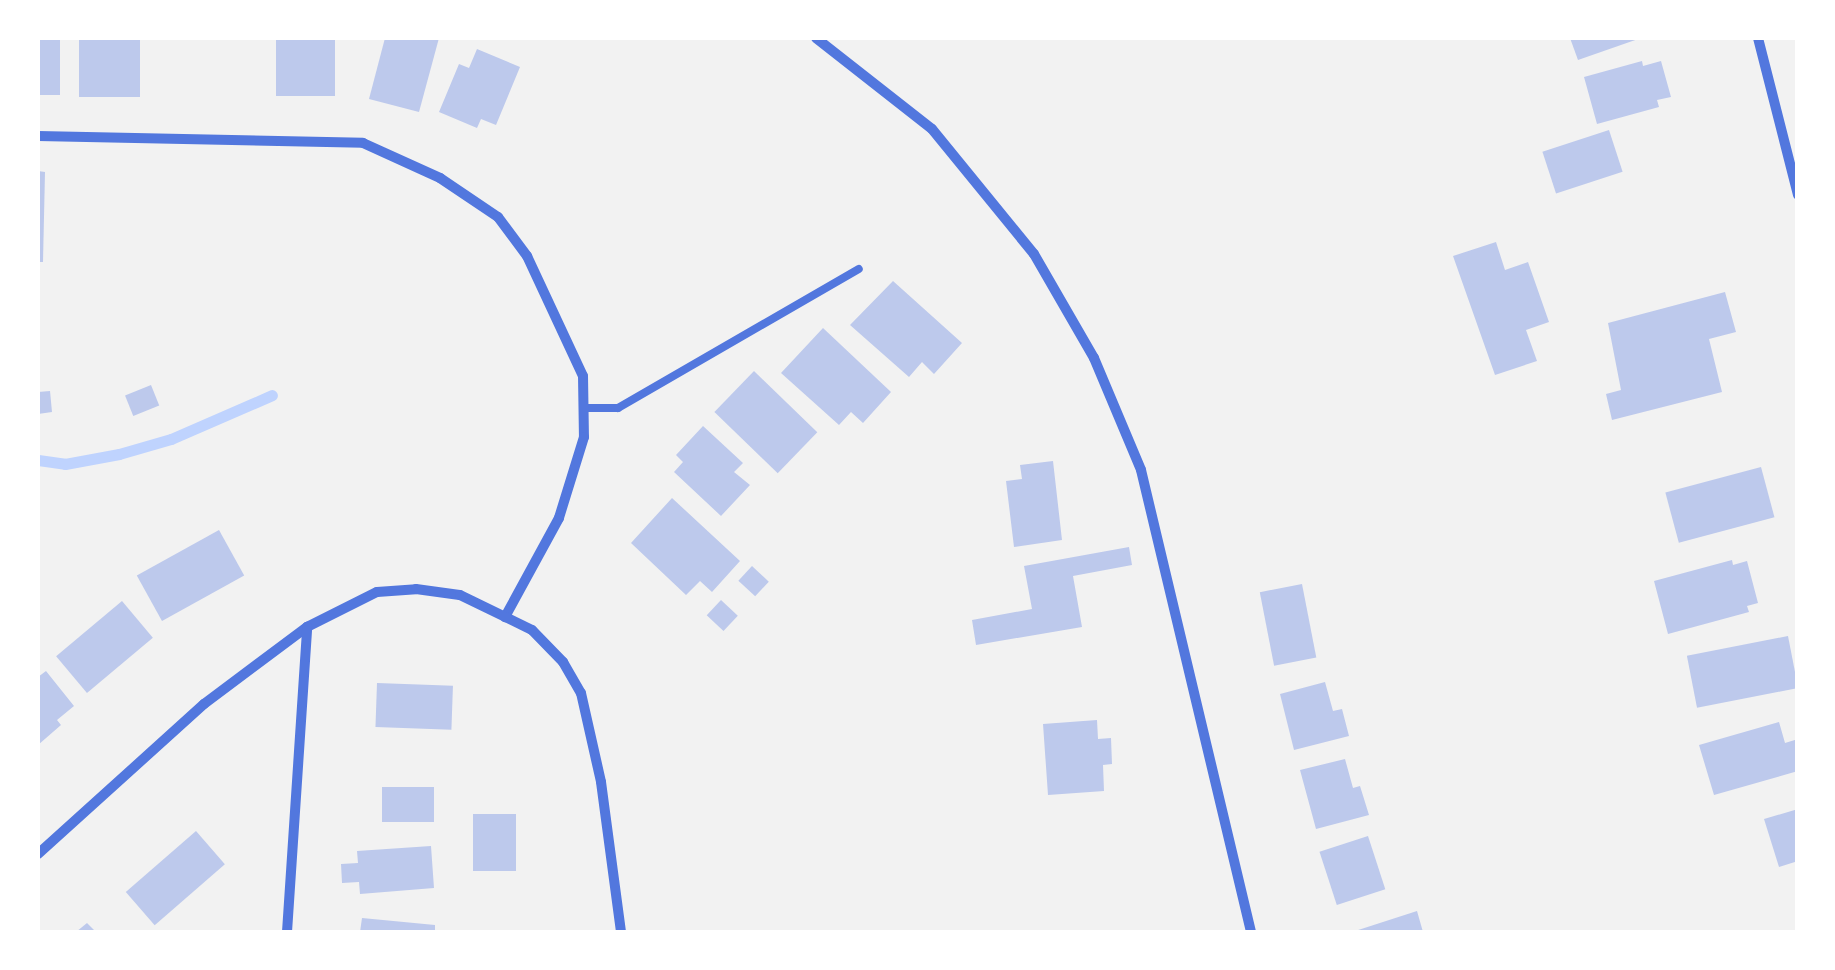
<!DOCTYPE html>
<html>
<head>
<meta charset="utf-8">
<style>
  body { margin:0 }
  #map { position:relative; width:1835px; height:970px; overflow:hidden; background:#f2f2f2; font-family:"Noto Sans",sans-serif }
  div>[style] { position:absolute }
  .stream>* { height:11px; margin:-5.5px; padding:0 5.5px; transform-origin:5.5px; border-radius:5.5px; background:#bfd3fe }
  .building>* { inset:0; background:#bdc9ec; transform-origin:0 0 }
  .service>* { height:8px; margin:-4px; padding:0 4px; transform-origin:4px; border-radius:4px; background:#5277de }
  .minor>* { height:10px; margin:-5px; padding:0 5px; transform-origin:5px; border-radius:5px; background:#5277de }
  span { translate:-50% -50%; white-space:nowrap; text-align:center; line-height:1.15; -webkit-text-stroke:8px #fff; paint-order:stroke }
  .frame { position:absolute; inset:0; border:40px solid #fff; pointer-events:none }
</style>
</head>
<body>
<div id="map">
  <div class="stream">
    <i style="left:38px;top:460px;width:27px;rotate:8deg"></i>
    <i style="left:65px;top:464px;width:55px;rotate:-10.5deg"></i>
    <i style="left:119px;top:454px;width:54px;rotate:-16.1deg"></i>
    <i style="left:171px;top:439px;width:110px;rotate:-23.5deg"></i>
  </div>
  <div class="building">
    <i style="left:38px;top:38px;width:22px;height:57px"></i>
    <i style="left:79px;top:38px;width:61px;height:59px"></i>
    <i style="left:276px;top:38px;width:59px;height:58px"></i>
    <i style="clip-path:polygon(385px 38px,439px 38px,419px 112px,369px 99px)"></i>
    <i style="clip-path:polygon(1570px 38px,1641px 38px,1578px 60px)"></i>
    <i style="clip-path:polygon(477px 49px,520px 67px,496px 125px,481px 119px,477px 128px,439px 112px,459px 64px,469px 68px)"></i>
    <i style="clip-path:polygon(1642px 61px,1643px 66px,1661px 61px,1671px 97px,1657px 100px,1659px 107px,1597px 124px,1584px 77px)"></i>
    <i style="left:1609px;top:130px;width:44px;height:70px;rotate:72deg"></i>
    <i style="clip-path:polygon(38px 171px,45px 172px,43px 262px,38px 262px)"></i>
    <i style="clip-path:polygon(1496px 242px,1505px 270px,1528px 262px,1549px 322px,1526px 330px,1537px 361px,1495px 375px,1453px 256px)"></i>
    <i style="clip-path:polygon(893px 281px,962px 343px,934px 374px,922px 362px,909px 377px,850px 325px)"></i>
    <i style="clip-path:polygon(1725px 292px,1736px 332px,1709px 339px,1722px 392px,1612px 420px,1606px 394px,1621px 390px,1608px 323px)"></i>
    <i style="clip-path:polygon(823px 328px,891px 392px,863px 423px,851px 412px,839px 425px,781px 373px)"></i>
    <i style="left:754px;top:371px;width:88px;height:57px;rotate:44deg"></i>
    <i style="left:151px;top:385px;width:22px;height:28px;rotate:68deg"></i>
    <i style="clip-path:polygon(50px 391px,52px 412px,38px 414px,38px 392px)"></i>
    <i style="clip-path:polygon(703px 426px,743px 463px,734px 472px,750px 485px,721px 516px,674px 472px,683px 462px,676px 455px)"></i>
    <i style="clip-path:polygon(1053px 461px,1062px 540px,1014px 547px,1006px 481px,1022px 479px,1020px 465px)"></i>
    <i style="left:1761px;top:467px;width:52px;height:99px;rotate:75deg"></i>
    <i style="clip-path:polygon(672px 498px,740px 561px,712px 592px,700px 581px,686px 595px,631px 543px)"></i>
    <i style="left:219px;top:530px;width:52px;height:94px;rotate:61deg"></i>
    <i style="clip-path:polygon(1129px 547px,1132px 565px,1073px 576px,1082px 627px,976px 645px,972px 620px,1032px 609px,1024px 566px)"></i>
    <i style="clip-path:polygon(1732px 560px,1733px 565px,1747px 561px,1758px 603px,1747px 606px,1749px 612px,1668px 634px,1654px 581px)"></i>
    <i style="left:752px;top:566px;width:23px;height:20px;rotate:43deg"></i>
    <i style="left:1302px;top:584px;width:75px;height:43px;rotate:79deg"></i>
    <i style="left:721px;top:600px;width:23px;height:21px;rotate:43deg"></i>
    <i style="left:122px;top:601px;width:48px;height:86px;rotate:50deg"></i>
    <i style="left:1788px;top:636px;width:53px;height:103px;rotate:79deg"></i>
    <i style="clip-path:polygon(46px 671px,74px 706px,57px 720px,61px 725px,38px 745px,38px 677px)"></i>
    <i style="clip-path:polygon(1325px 682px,1333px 711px,1342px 709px,1349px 736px,1294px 750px,1280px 694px)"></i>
    <i style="left:377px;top:683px;width:76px;height:44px;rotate:2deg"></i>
    <i style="clip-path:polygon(1097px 720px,1098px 739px,1111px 738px,1112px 764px,1103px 765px,1104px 791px,1048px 795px,1043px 724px)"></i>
    <i style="clip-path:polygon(1779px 722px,1785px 743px,1798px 739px,1798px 771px,1714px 795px,1699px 745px)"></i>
    <i style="clip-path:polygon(1345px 759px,1353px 788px,1360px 786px,1369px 815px,1316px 829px,1300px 770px)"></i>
    <i style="left:382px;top:787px;width:52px;height:35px"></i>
    <i style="clip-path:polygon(1798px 809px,1798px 861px,1779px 867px,1764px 819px)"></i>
    <i style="left:473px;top:814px;width:43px;height:57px"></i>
    <i style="left:196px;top:831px;width:44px;height:93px;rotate:49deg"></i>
    <i style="left:1368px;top:836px;width:56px;height:51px;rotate:72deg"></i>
    <i style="clip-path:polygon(431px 846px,434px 888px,360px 894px,359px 882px,342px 883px,341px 864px,358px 863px,357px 851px)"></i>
    <i style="clip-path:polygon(1417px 911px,1423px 932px,1352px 932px)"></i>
    <i style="clip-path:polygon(362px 918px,435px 925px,435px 932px,360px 932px)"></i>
    <i style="clip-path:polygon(87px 923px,96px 932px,76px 932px)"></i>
  </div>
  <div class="service">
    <i style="left:583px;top:408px;width:35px"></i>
    <i style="left:618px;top:408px;width:278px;rotate:-30deg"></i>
  </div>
  <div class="minor">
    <i style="left:816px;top:38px;width:147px;rotate:38.1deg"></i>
    <i style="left:932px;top:129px;width:161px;rotate:50.8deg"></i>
    <i style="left:1034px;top:254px;width:120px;rotate:60deg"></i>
    <i style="left:1094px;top:358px;width:121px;rotate:67.2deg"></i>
    <i style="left:1141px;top:470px;width:475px;rotate:76.6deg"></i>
    <i style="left:1758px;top:38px;width:162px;rotate:75.7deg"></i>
    <i style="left:38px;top:136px;width:325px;rotate:1.2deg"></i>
    <i style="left:363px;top:143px;width:85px;rotate:24.4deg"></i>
    <i style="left:440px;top:178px;width:70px;rotate:33.9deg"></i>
    <i style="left:498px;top:217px;width:49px;rotate:53.4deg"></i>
    <i style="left:527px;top:256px;width:132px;rotate:65deg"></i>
    <i style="left:583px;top:376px;width:61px;rotate:89.1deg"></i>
    <i style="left:584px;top:437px;width:85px;rotate:107.2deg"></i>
    <i style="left:559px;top:518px;width:113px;rotate:118.6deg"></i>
    <i style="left:38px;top:854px;width:224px;rotate:-42.1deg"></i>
    <i style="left:204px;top:704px;width:129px;rotate:-36.8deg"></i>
    <i style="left:307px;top:627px;width:78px;rotate:-26.6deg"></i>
    <i style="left:377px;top:592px;width:39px;rotate:-4deg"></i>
    <i style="left:416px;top:589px;width:44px;rotate:7.8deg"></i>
    <i style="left:460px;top:595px;width:80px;rotate:25.9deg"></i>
    <i style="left:532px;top:630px;width:45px;rotate:45.9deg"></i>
    <i style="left:563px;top:662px;width:36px;rotate:60deg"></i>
    <i style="left:581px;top:693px;width:91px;rotate:77.3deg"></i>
    <i style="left:601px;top:782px;width:151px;rotate:82.4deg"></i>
    <i style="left:287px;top:932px;width:306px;rotate:-86.2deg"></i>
  </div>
  <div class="frame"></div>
</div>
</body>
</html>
